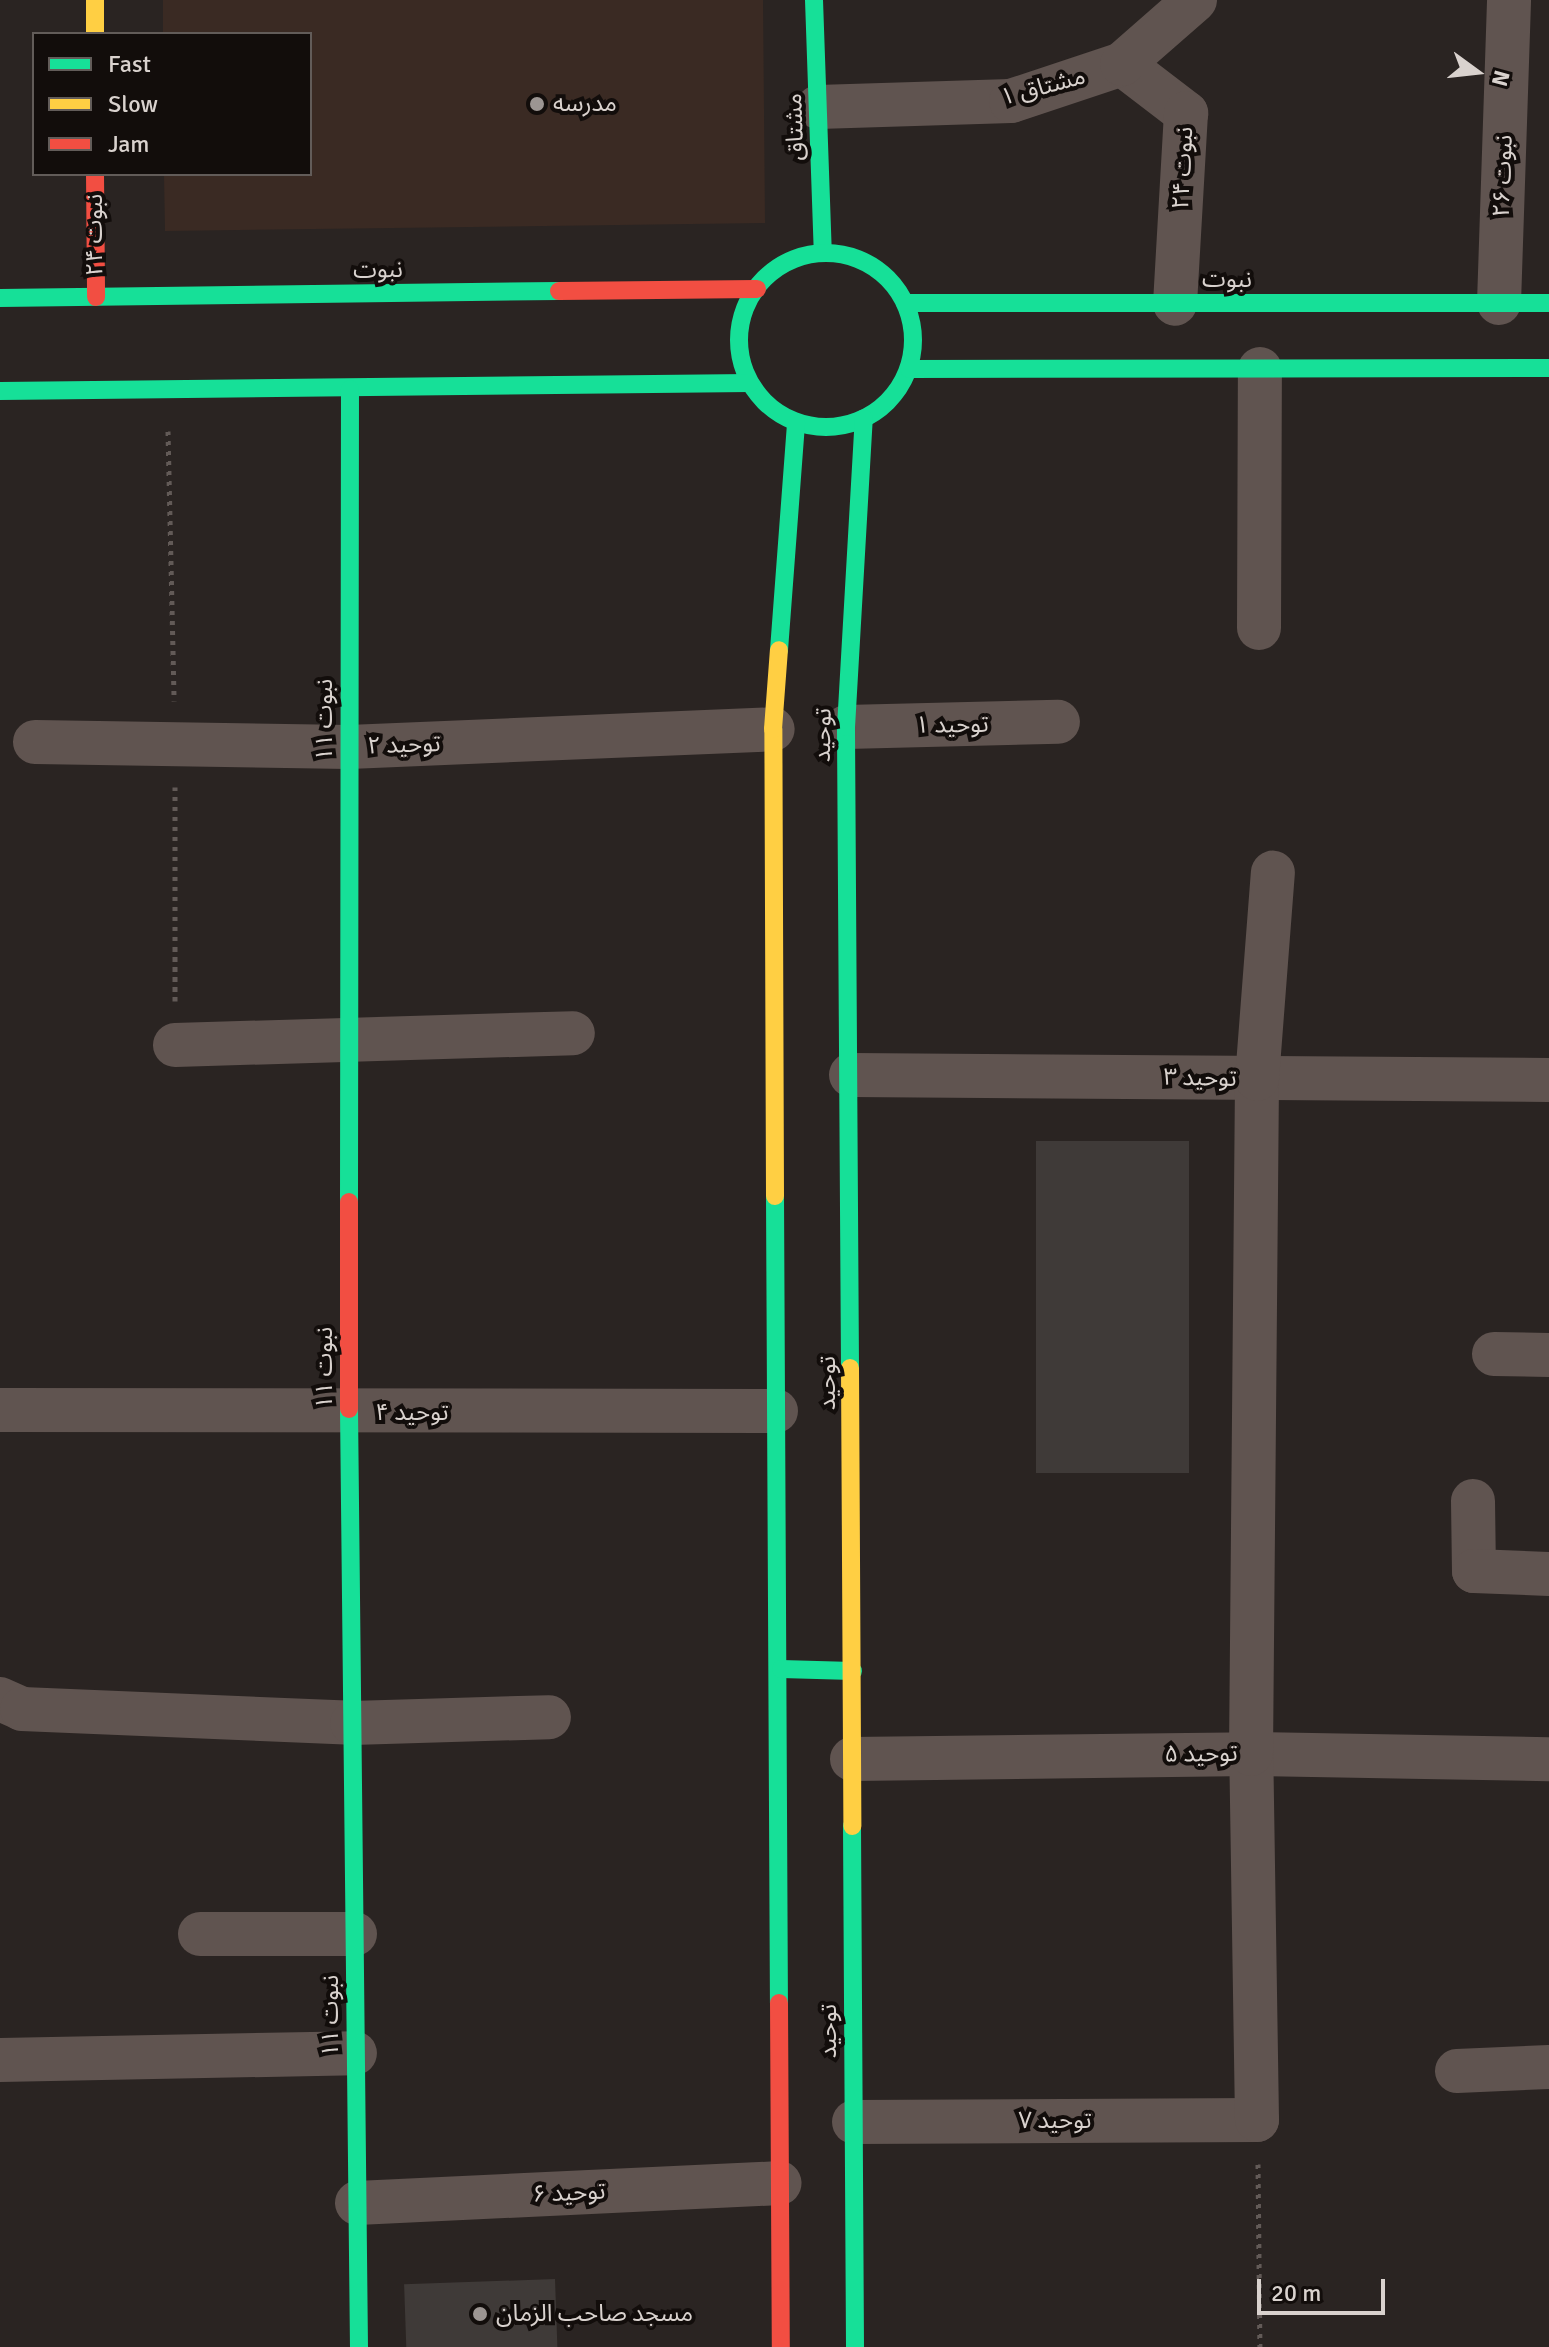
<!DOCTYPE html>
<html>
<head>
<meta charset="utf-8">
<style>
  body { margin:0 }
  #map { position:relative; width:1549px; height:2347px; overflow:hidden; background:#2a2422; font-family:Signika,"Noto Sans Arabic",sans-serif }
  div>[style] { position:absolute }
  .built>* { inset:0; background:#3a2a23 }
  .building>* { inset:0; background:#3f3a38; transform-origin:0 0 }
  .path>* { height:5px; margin-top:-2.5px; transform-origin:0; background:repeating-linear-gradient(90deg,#625a57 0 4px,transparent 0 10px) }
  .street>* { height:44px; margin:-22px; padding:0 22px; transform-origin:22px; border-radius:22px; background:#605450 }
  .fast>* { height:18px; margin:-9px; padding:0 9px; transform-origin:9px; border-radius:9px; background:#16e098 }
  .fast>.ring { margin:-9px; padding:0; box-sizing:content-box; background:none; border:18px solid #16e098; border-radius:50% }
  .slow>* { height:18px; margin:-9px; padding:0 9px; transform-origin:9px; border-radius:9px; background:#ffcf43 }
  .jam>* { height:18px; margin:-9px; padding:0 9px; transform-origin:9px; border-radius:9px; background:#f24e42 }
  .dots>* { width:22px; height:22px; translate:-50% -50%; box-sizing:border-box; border:4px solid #120d0b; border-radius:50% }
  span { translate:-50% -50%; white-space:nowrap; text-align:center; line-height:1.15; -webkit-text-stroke:8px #120d0b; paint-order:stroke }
  .street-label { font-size:24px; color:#d9d2ce }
  .poi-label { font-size:24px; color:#d9d2ce }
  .left { translate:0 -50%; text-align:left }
  .legend { position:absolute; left:32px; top:32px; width:280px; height:144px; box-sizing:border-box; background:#120d0b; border:2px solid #625c59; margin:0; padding:10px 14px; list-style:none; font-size:24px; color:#d9d2ce }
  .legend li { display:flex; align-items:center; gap:16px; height:40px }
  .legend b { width:40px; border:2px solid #625c59 }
  .north { position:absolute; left:1437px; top:32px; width:80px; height:80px; -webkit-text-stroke:6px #120d0b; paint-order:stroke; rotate:105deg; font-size:22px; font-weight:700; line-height:32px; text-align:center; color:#d9d2ce }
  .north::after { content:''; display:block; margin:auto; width:28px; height:36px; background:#d9d2ce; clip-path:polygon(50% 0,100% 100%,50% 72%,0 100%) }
  .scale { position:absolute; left:1257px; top:2279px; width:128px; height:36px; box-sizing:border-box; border:4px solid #d9d2ce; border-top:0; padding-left:10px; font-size:24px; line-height:28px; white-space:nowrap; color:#d9d2ce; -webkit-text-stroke:6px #120d0b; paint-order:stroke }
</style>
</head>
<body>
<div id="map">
  <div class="built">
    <i style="clip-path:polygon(163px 0,763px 0,765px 223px,165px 231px,164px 174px,310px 174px,310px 34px,163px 34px)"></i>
  </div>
  <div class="building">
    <i style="left:1036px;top:1141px;width:153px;height:332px"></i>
    <i style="left:555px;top:2279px;width:68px;height:151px;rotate:88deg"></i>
  </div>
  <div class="path">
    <i style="left:168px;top:431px;width:270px;rotate:88.7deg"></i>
    <i style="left:175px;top:787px;width:214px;rotate:90deg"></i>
    <i style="left:1258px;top:2164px;width:183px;rotate:89.4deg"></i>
  </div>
  <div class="street">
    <i style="left:1122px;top:64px;width:81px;rotate:37.4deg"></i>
    <i style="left:1186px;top:113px;width:191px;rotate:93.3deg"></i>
    <i style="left:818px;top:107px;width:193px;rotate:-1.8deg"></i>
    <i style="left:1011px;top:101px;width:117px;rotate:-18.4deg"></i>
    <i style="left:1122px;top:64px;width:97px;rotate:-41.2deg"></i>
    <i style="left:1499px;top:303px;width:303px;rotate:-88.1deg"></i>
    <i style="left:1259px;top:628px;width:259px;rotate:-89.8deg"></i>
    <i style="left:846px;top:727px;width:212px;rotate:-1.4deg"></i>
    <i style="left:35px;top:742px;width:314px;rotate:0.9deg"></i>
    <i style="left:349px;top:747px;width:424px;rotate:-2.4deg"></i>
    <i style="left:175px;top:1045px;width:398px;rotate:-1.7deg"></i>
    <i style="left:851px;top:1075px;width:698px;rotate:0.41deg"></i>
    <i style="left:1494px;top:1354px;width:55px;rotate:1deg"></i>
    <i style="left:0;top:1410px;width:776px;rotate:0.07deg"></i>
    <i style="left:1473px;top:1501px;width:70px;rotate:89.2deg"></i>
    <i style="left:1474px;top:1571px;width:75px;rotate:2.3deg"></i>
    <i style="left:0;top:1699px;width:24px;rotate:24deg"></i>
    <i style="left:22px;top:1709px;width:330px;rotate:2.4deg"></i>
    <i style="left:352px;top:1723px;width:197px;rotate:-1.7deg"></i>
    <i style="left:852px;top:1759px;width:399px;rotate:-0.7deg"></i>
    <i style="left:1251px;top:1754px;width:298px;rotate:1deg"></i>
    <i style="left:200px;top:1934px;width:155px"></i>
    <i style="left:0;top:2060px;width:355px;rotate:-1.1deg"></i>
    <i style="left:1457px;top:2071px;width:92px;rotate:-2.5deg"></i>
    <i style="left:854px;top:2122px;width:403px;rotate:-0.3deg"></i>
    <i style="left:1257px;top:2120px;width:366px;rotate:-90.9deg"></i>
    <i style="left:1251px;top:1754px;width:675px;rotate:-89.49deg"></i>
    <i style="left:1257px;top:1079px;width:207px;rotate:-85.6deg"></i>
    <i style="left:357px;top:2203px;width:423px;rotate:-2.7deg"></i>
  </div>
  <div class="fast">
    <i style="left:814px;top:0;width:252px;rotate:88deg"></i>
    <i class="ring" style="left:739px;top:253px;width:156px;height:156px"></i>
    <i style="left:0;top:298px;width:559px;rotate:-0.72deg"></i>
    <i style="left:905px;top:303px;width:644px"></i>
    <i style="left:909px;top:369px;width:640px;rotate:-0.09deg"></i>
    <i style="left:0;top:391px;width:750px;rotate:-0.61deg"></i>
    <i style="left:779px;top:650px;width:228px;rotate:-85.7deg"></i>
    <i style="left:775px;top:1196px;width:807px;rotate:89.72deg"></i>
    <i style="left:349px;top:1202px;width:813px;rotate:-89.93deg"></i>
    <i style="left:850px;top:1368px;width:641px;rotate:-90.36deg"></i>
    <i style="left:846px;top:727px;width:309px;rotate:-86.7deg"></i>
    <i style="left:349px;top:1409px;width:938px;rotate:89.39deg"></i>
    <i style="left:781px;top:1669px;width:72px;rotate:1.6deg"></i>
    <i style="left:852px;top:1826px;width:521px;rotate:89.67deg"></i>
  </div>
  <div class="slow">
    <i style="left:95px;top:0;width:34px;rotate:90deg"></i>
    <i style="left:775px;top:1196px;width:467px;rotate:-90.2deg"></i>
    <i style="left:773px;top:729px;width:79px;rotate:-85.7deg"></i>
    <i style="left:850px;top:1368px;width:458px;rotate:89.7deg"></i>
  </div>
  <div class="jam">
    <i style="left:95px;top:174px;width:123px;rotate:89.5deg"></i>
    <i style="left:559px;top:291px;width:198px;rotate:-0.6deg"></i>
    <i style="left:349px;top:1409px;width:207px;rotate:-90deg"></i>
    <i style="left:779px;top:2003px;width:344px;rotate:89.7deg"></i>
  </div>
  <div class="dots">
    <i style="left:537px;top:104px;background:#9c9592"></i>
    <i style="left:480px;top:2314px;background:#9c9592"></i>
  </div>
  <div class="street-label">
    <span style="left:1043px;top:87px;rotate:-15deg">مشتاق ۱</span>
    <span style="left:795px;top:127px;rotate:-92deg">مشتاق</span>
    <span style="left:1183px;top:168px;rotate:-87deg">نبوت ۲۴</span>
    <span style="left:1503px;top:176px;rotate:-88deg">نبوت ۲۶</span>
    <span style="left:95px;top:235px;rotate:-90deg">نبوت ۲۴</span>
    <span style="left:378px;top:270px;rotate:-1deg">نبوت</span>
    <span style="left:1227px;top:280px">نبوت</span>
    <span style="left:325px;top:720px;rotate:-90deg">نبوت ۱۱</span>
    <span style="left:952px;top:725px;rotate:-1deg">توحید ۱</span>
    <span style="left:823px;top:735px;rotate:-89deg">توحید</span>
    <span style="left:404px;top:745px;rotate:-2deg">توحید ۲</span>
    <span style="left:1200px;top:1078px;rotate:1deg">توحید ۳</span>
    <span style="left:325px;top:1368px;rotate:-90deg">نبوت ۱۱</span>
    <span style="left:828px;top:1383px;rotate:-90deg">توحید</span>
    <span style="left:412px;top:1413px">توحید ۴</span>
    <span style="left:1201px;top:1754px;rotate:-1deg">توحید ۵</span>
    <span style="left:331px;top:2016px;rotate:-90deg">نبوت ۱۱</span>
    <span style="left:829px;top:2031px;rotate:-90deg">توحید</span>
    <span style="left:1055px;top:2121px">توحید ۷</span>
    <span style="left:569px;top:2193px;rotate:-3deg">توحید ۶</span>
  </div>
  <div class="poi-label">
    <span class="left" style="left:553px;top:104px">مدرسه</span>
    <span class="left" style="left:496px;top:2314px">مسجد صاحب الزمان</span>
  </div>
  <ul class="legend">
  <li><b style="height:10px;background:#16e098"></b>Fast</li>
  <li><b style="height:10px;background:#ffcf43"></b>Slow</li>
  <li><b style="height:10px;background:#f24e42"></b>Jam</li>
  </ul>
  <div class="north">N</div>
  <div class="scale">20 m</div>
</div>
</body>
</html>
